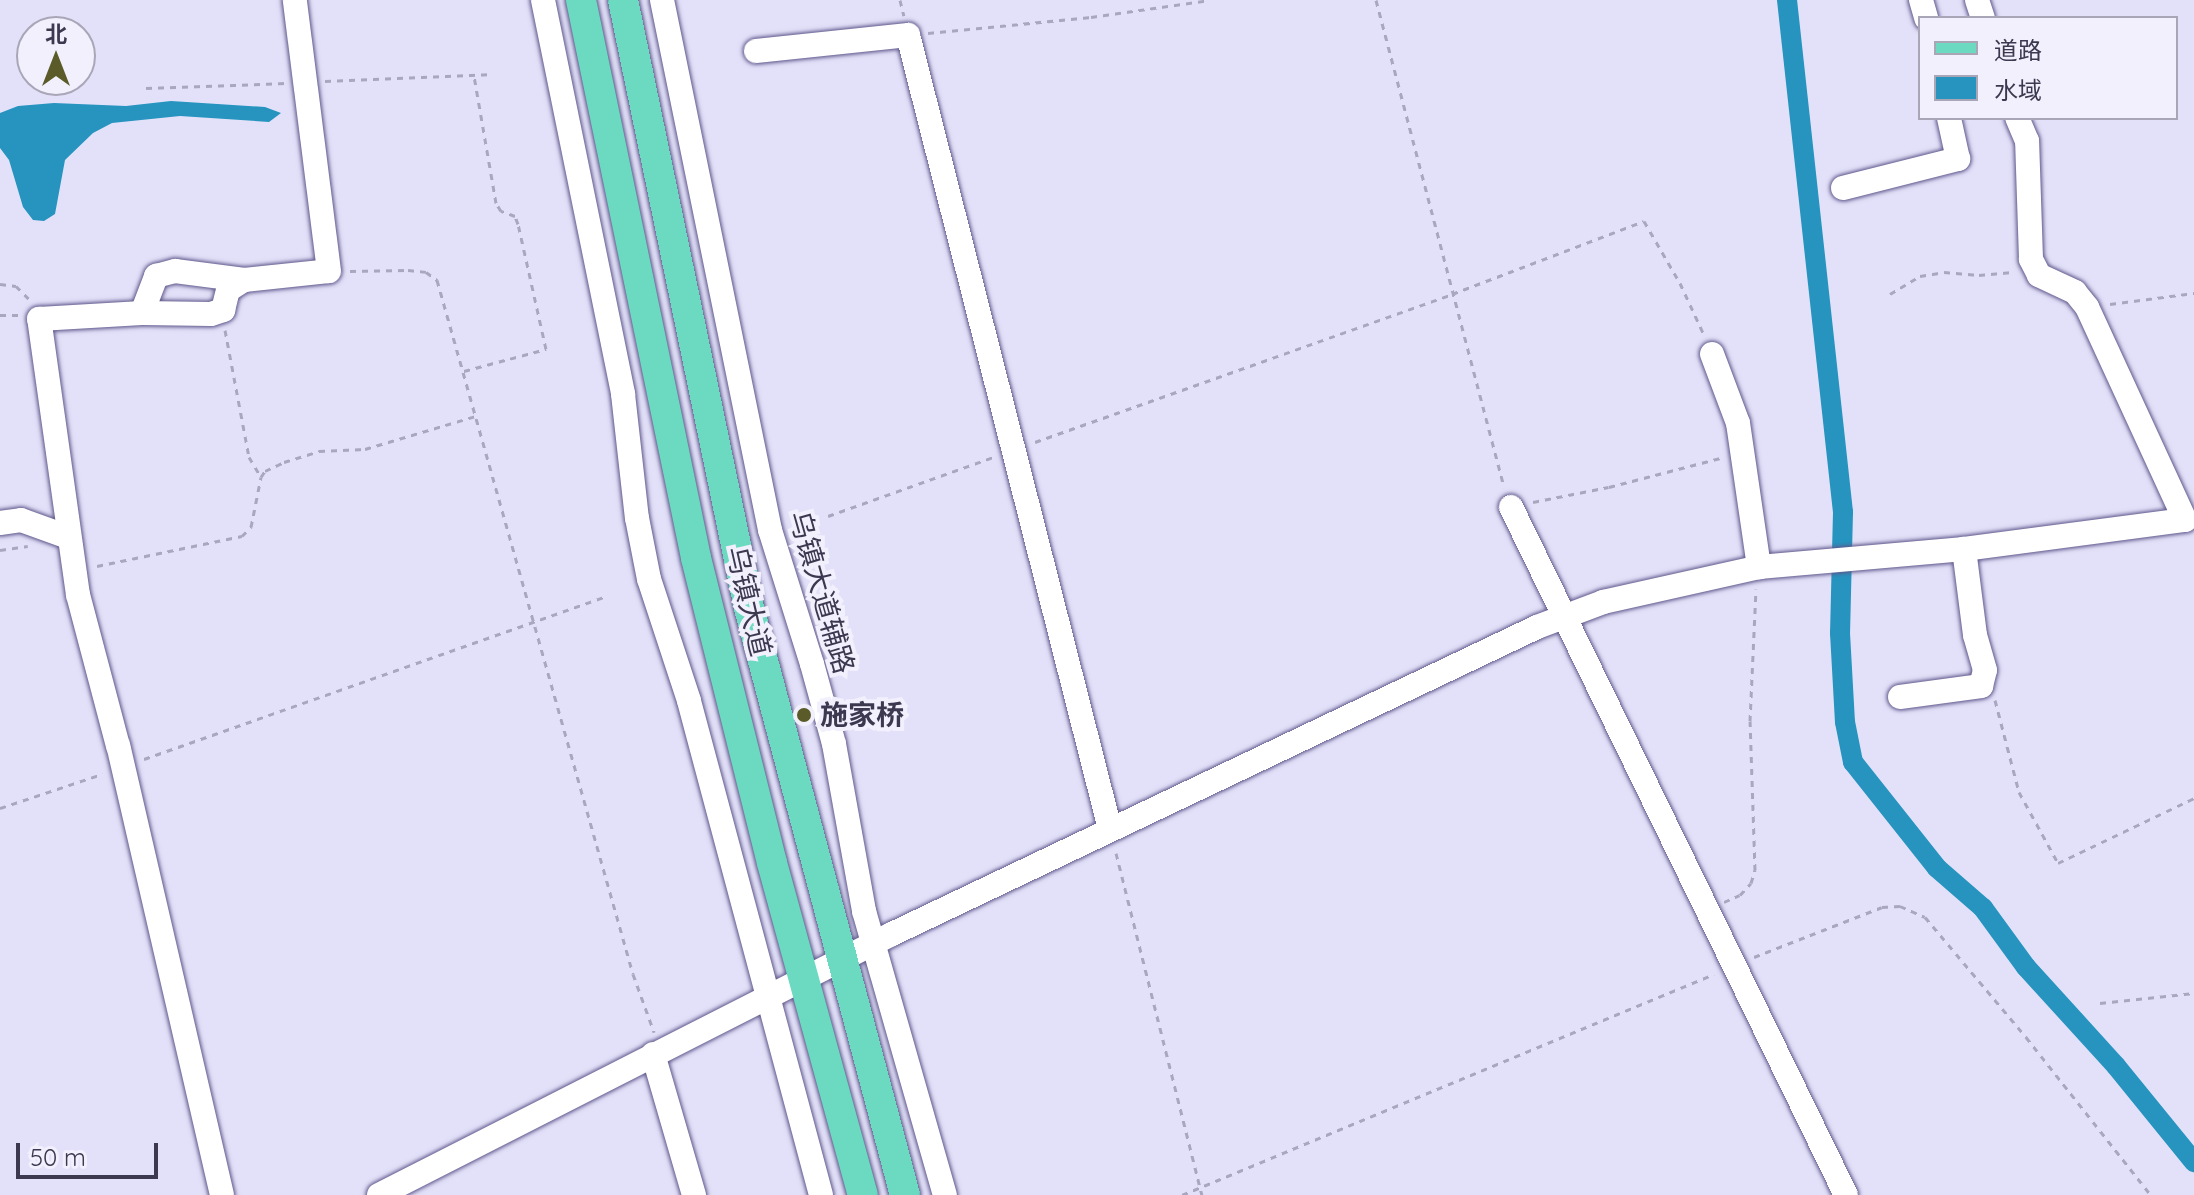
<!DOCTYPE html>
<html>
<head>
<meta charset="utf-8">
<style>
  body { margin:0 }
  #map { position:relative; width:2194px; height:1195px; overflow:hidden; background:#e3e1f9; font-family:Quicksand,"Noto Sans SC",sans-serif }
  div>[style] { position:absolute }
  .water>* { inset:0; background:#2694bf }
  .canal>* { height:20px; margin:-10px; padding:0 10px; transform-origin:10px; border-radius:10px; background:#2694bf }
  .path>* { height:3px; margin-top:-1.5px; transform-origin:0; background:repeating-linear-gradient(90deg,#a9a7bf 0 6px,transparent 0 12px) }
  .roads { filter:drop-shadow(0 0 2px #5e578b) drop-shadow(0 0 2px #5e578b) }
  .minor>* { height:24px; margin:-12px; padding:0 12px; transform-origin:12px; border-radius:12px; background:#fff }
  .major>* { height:30px; margin:-15px; padding:0 15px; transform-origin:15px; border-radius:15px; background:#6bdac1 }
  .dots>* { width:22px; height:22px; translate:-50% -50%; box-sizing:border-box; border:4px solid #f1f0fc; border-radius:50% }
  span { translate:-50% -50%; white-space:nowrap; text-align:center; line-height:1.15; -webkit-text-stroke:8px #f1f0fc; paint-order:stroke }
  .street-label { font-size:28px; color:#3b3850 }
  .poi-label { font-size:28px; color:#3b3850; font-weight:700 }
  .left { translate:0 -50%; text-align:left }
  .legend { position:absolute; left:1918px; top:16px; width:260px; height:104px; box-sizing:border-box; background:#f1f0fc; border:2px solid #a8a6b7; margin:0; padding:10px 14px; list-style:none; font-size:24px; color:#3b3850 }
  .legend li { display:flex; align-items:center; gap:16px; height:40px }
  .legend b { width:40px; border:2px solid #a8a6b7 }
  .north { position:absolute; left:16px; top:16px; width:80px; height:80px; box-sizing:border-box; background:#f1f0fc; border:2px solid #a8a6b7; border-radius:50%; rotate:0deg; font-size:22px; font-weight:700; line-height:32px; text-align:center; color:#3b3850 }
  .north::after { content:''; display:block; margin:auto; width:28px; height:36px; background:#5a5b28; clip-path:polygon(50% 0,100% 100%,50% 72%,0 100%) }
  .scale { position:absolute; left:16px; top:1143px; width:142px; height:36px; box-sizing:border-box; border:4px solid #3b3850; border-top:0; padding-left:10px; font-size:24px; line-height:28px; white-space:nowrap; color:#3b3850; -webkit-text-stroke:6px #f1f0fc; paint-order:stroke }
</style>
</head>
<body>
<div id="map">
  <div class="water">
    <i style="clip-path:polygon(171px 101px,265px 107px,281px 113px,269px 122px,180px 116px,112px 123px,93px 133px,65px 160px,55px 214px,44px 221px,33px 220px,23px 207px,9px 160px,0 148px,0 113px,18px 106px,54px 103px,126px 106px)"></i>
  </div>
  <div class="canal">
    <i style="left:1787px;top:0;width:515px;rotate:83.76deg"></i>
    <i style="left:1843px;top:512px;width:121px;rotate:91.4deg"></i>
    <i style="left:1840px;top:633px;width:89px;rotate:86.8deg"></i>
    <i style="left:1845px;top:722px;width:41px;rotate:78.7deg"></i>
    <i style="left:1853px;top:762px;width:135px;rotate:51.6deg"></i>
    <i style="left:1937px;top:868px;width:61px;rotate:41deg"></i>
    <i style="left:1983px;top:908px;width:73px;rotate:53.9deg"></i>
    <i style="left:2026px;top:967px;width:134px;rotate:47.7deg"></i>
    <i style="left:2116px;top:1066px;width:124px;rotate:50.9deg"></i>
  </div>
  <div class="path">
    <i style="left:900px;top:0;width:16px;rotate:76deg"></i>
    <i style="left:1376px;top:0;width:504px;rotate:75.27deg"></i>
    <i style="left:928px;top:33px;width:164px;rotate:-5.6deg"></i>
    <i style="left:1091px;top:17px;width:120px;rotate:-8.1deg"></i>
    <i style="left:325px;top:81px;width:164px;rotate:-2.4deg"></i>
    <i style="left:146px;top:88px;width:140px;rotate:-2deg"></i>
    <i style="left:350px;top:271px;width:58px;rotate:-1deg"></i>
    <i style="left:408px;top:270px;width:18px;rotate:6deg"></i>
    <i style="left:426px;top:272px;width:14px;rotate:36deg"></i>
    <i style="left:437px;top:280px;width:721px;rotate:74.23deg"></i>
    <i style="left:633px;top:974px;width:62px;rotate:70.1deg"></i>
    <i style="left:0;top:284px;width:16px;rotate:7deg"></i>
    <i style="left:16px;top:286px;width:21px;rotate:45deg"></i>
    <i style="left:1890px;top:294px;width:35px;rotate:-31deg"></i>
    <i style="left:1920px;top:276px;width:24px;rotate:-9deg"></i>
    <i style="left:1944px;top:272px;width:35px;rotate:5deg"></i>
    <i style="left:1979px;top:275px;width:34px;rotate:-5deg"></i>
    <i style="left:2110px;top:304px;width:85px;rotate:-7.5deg"></i>
    <i style="left:0;top:315px;width:20px"></i>
    <i style="left:225px;top:330px;width:129px;rotate:79.3deg"></i>
    <i style="left:249px;top:457px;width:23px;rotate:59deg"></i>
    <i style="left:464px;top:371px;width:85px;rotate:-15deg"></i>
    <i style="left:546px;top:349px;width:128px;rotate:-102.6deg"></i>
    <i style="left:518px;top:224px;width:9px;rotate:-111deg"></i>
    <i style="left:515px;top:216px;width:15px;rotate:-160deg"></i>
    <i style="left:501px;top:211px;width:9px;rotate:-122deg"></i>
    <i style="left:496px;top:203px;width:130px;rotate:-99.8deg"></i>
    <i style="left:1035px;top:442px;width:442px;rotate:-19.5deg"></i>
    <i style="left:1452px;top:294px;width:205px;rotate:-20.8deg"></i>
    <i style="left:1644px;top:221px;width:72px;rotate:59.9deg"></i>
    <i style="left:1680px;top:283px;width:57px;rotate:65.2deg"></i>
    <i style="left:1533px;top:502px;width:77px;rotate:-11.2deg"></i>
    <i style="left:1609px;top:487px;width:115px;rotate:-14.6deg"></i>
    <i style="left:828px;top:516px;width:176px;rotate:-19.6deg"></i>
    <i style="left:0;top:550px;width:28px;rotate:-8deg"></i>
    <i style="left:97px;top:566px;width:148px;rotate:-11.7deg"></i>
    <i style="left:242px;top:536px;width:13px;rotate:-45deg"></i>
    <i style="left:251px;top:527px;width:51px;rotate:-78.7deg"></i>
    <i style="left:261px;top:477px;width:7px;rotate:-56deg"></i>
    <i style="left:265px;top:471px;width:21px;rotate:-25deg"></i>
    <i style="left:284px;top:462px;width:37px;rotate:-17deg"></i>
    <i style="left:319px;top:451px;width:46px;rotate:-2.5deg"></i>
    <i style="left:365px;top:449px;width:116px;rotate:-16.6deg"></i>
    <i style="left:1995px;top:700px;width:95px;rotate:75.4deg"></i>
    <i style="left:2019px;top:792px;width:81px;rotate:61.2deg"></i>
    <i style="left:2058px;top:863px;width:151px;rotate:-25.5deg"></i>
    <i style="left:144px;top:759px;width:488px;rotate:-19.4deg"></i>
    <i style="left:0;top:808px;width:108px;rotate:-18.4deg"></i>
    <i style="left:1116px;top:853px;width:353px;rotate:75.9deg"></i>
    <i style="left:1724px;top:902px;width:17px;rotate:-24deg"></i>
    <i style="left:1740px;top:895px;width:16px;rotate:-47deg"></i>
    <i style="left:1751px;top:883px;width:14px;rotate:-73deg"></i>
    <i style="left:1755px;top:870px;width:149px;rotate:-91.9deg"></i>
    <i style="left:1750px;top:721px;width:132px;rotate:-87.4deg"></i>
    <i style="left:1754px;top:957px;width:137px;rotate:-21.3deg"></i>
    <i style="left:1882px;top:907px;width:18px;rotate:-3deg"></i>
    <i style="left:1900px;top:906px;width:27px;rotate:24deg"></i>
    <i style="left:1925px;top:917px;width:157px;rotate:49.9deg"></i>
    <i style="left:2026px;top:1037px;width:201px;rotate:51.7deg"></i>
    <i style="left:2100px;top:1003px;width:95px;rotate:-6.1deg"></i>
    <i style="left:1182px;top:1195px;width:576px;rotate:-22.56deg"></i>
  </div>
  <div class="roads">
    <div class="minor">
      <i style="left:543px;top:0;width:402px;rotate:78.5deg"></i>
      <i style="left:623px;top:394px;width:125px;rotate:83.6deg"></i>
      <i style="left:637px;top:518px;width:62px;rotate:78.9deg"></i>
      <i style="left:649px;top:579px;width:128px;rotate:71.8deg"></i>
      <i style="left:689px;top:701px;width:511px;rotate:75.04deg"></i>
      <i style="left:662px;top:0;width:541px;rotate:78.48deg"></i>
      <i style="left:770px;top:530px;width:140px;rotate:72.6deg"></i>
      <i style="left:812px;top:664px;width:83px;rotate:74.6deg"></i>
      <i style="left:834px;top:744px;width:170px;rotate:79.8deg"></i>
      <i style="left:864px;top:911px;width:295px;rotate:74.1deg"></i>
      <i style="left:1921px;top:0;width:19px;rotate:74deg"></i>
      <i style="left:1977px;top:0;width:19px;rotate:72deg"></i>
      <i style="left:756px;top:51px;width:153px;rotate:-6deg"></i>
      <i style="left:908px;top:35px;width:819px;rotate:75.73deg"></i>
      <i style="left:1843px;top:188px;width:119px;rotate:-14.2deg"></i>
      <i style="left:1958px;top:159px;width:42px;rotate:-102.4deg"></i>
      <i style="left:142px;top:313px;width:40px;rotate:-69deg"></i>
      <i style="left:156px;top:276px;width:20px;rotate:-15deg"></i>
      <i style="left:175px;top:271px;width:70px;rotate:7.4deg"></i>
      <i style="left:1712px;top:354px;width:74px;rotate:69.4deg"></i>
      <i style="left:1738px;top:423px;width:146px;rotate:81.7deg"></i>
      <i style="left:1511px;top:507px;width:765px;rotate:64.04deg"></i>
      <i style="left:0;top:523px;width:21px;rotate:-8deg"></i>
      <i style="left:21px;top:520px;width:50px;rotate:19.9deg"></i>
      <i style="left:1900px;top:697px;width:82px;rotate:-7.7deg"></i>
      <i style="left:1981px;top:686px;width:16px;rotate:-76deg"></i>
      <i style="left:1985px;top:670px;width:36px;rotate:-106deg"></i>
      <i style="left:1975px;top:635px;width:87px;rotate:-97.3deg"></i>
      <i style="left:653px;top:1054px;width:147px;rotate:73.8deg"></i>
      <i style="left:222px;top:1195px;width:461px;rotate:-103deg"></i>
      <i style="left:118px;top:746px;width:156px;rotate:-104.8deg"></i>
      <i style="left:78px;top:595px;width:279px;rotate:-98deg"></i>
      <i style="left:39px;top:319px;width:103px;rotate:-3.3deg"></i>
      <i style="left:142px;top:313px;width:69px;rotate:0.8deg"></i>
      <i style="left:211px;top:314px;width:13px;rotate:-18deg"></i>
      <i style="left:223px;top:310px;width:21px;rotate:-76deg"></i>
      <i style="left:228px;top:290px;width:19px;rotate:-32deg"></i>
      <i style="left:244px;top:280px;width:85px;rotate:-6deg"></i>
      <i style="left:329px;top:271px;width:273px;rotate:-97.2deg"></i>
      <i style="left:379px;top:1195px;width:576px;rotate:-26.97deg"></i>
      <i style="left:892px;top:934px;width:714px;rotate:-25.45deg"></i>
      <i style="left:1537px;top:627px;width:71px;rotate:-20.7deg"></i>
      <i style="left:1603px;top:602px;width:160px;rotate:-12.6deg"></i>
      <i style="left:1759px;top:567px;width:206px;rotate:-5deg"></i>
      <i style="left:1964px;top:549px;width:223px;rotate:-7.5deg"></i>
      <i style="left:2185px;top:520px;width:234px;rotate:-114.7deg"></i>
      <i style="left:2087px;top:307px;width:19px;rotate:-129deg"></i>
      <i style="left:2075px;top:292px;width:40px;rotate:-155deg"></i>
      <i style="left:2039px;top:275px;width:18px;rotate:-117deg"></i>
      <i style="left:2031px;top:259px;width:118px;rotate:-91.9deg"></i>
      <i style="left:2027px;top:141px;width:25px;rotate:-113deg"></i>
    </div>
    <div class="major">
      <i style="left:581px;top:0;width:570px;rotate:78.35deg"></i>
      <i style="left:696px;top:558px;width:314px;rotate:76deg"></i>
      <i style="left:772px;top:863px;width:344px;rotate:74.7deg"></i>
      <i style="left:623px;top:0;width:621px;rotate:78.29deg"></i>
      <i style="left:749px;top:608px;width:607px;rotate:75.12deg"></i>
    </div>
  </div>
  <div class="dots">
    <i style="left:804px;top:715px;background:#5a5b28"></i>
  </div>
  <div class="street-label">
    <span style="left:822px;top:592px;rotate:74deg">乌镇大道辅路</span>
    <span style="left:749px;top:601px;rotate:77deg">乌镇大道</span>
  </div>
  <div class="poi-label">
    <span class="left" style="left:820px;top:715px">施家桥</span>
  </div>
  <ul class="legend">
  <li><b style="height:10px;background:#6bdac1"></b>道路</li>
  <li><b style="height:22px;background:#2694bf"></b>水域</li>
  </ul>
  <div class="north">北</div>
  <div class="scale">50 m</div>
</div>
</body>
</html>
